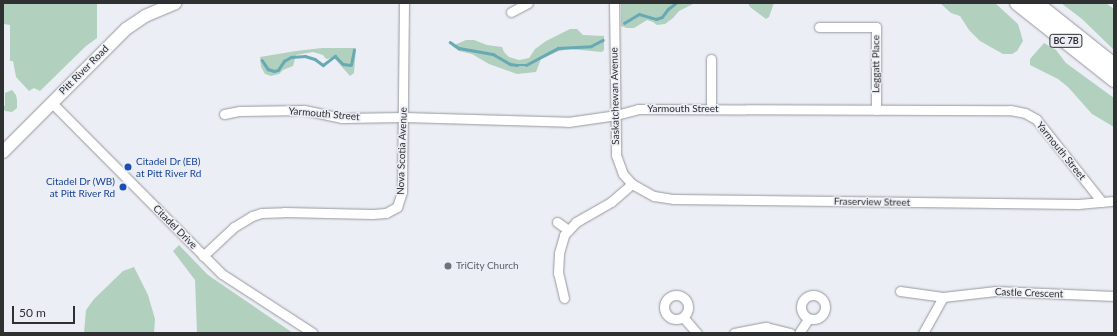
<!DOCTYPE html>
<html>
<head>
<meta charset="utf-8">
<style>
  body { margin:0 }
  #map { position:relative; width:1117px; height:336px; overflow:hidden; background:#eceef5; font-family:Lato,sans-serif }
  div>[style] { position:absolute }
  .green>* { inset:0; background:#b1d0be }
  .stream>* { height:2.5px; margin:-1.25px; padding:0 1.25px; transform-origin:1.25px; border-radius:1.25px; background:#68a9b6 }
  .roads { filter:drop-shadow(0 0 1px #96989e) drop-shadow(0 0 1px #96989e) }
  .minor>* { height:9px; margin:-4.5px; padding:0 4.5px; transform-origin:4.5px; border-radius:4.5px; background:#fff }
  .minor>.ring { margin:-4.5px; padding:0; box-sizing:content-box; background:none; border:9px solid #fff; border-radius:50% }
  .major>* { height:12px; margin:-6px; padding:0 6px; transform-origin:6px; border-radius:6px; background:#fff }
  .highway>* { height:14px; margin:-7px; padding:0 7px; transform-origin:7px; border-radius:7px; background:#fff }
  .dots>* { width:11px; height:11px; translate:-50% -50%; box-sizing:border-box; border:2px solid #eceef5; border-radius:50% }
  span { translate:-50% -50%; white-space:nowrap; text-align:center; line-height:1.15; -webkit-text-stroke:3px #eceef5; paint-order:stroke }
  .shield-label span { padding:1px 3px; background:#eceef5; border:1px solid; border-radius:3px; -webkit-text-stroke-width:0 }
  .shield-label { font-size:9px; color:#2f3032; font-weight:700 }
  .street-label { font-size:10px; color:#2f3032 }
  .transit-label { font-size:10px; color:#164399 }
  .left { translate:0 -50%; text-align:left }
  .right { translate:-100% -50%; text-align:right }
  .worship-label { font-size:10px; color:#5b616d }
  .frame { position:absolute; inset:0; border:4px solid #2f3032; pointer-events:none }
  .scale { position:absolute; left:12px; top:306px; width:63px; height:18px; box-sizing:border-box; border:2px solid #2f3032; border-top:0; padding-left:5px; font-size:12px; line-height:14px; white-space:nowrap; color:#2f3032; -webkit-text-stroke:3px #eceef5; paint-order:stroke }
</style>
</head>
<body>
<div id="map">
  <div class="green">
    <i style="clip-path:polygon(4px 3px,97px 3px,97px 38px,86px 46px,40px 91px,34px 88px,29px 91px,16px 77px,13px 61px,10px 61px,10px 25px,4px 24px)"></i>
    <i style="clip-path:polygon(628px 3px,695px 3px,679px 11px,673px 18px,665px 24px,657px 25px,653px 22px,647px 20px,634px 28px,627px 28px,621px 26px,621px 4px)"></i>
    <i style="clip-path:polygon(748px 3px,774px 3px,769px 17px,766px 19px,750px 7px)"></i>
    <i style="clip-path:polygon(940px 3px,995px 3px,1018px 24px,1023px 41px,1017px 51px,1012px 54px,1003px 54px,980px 41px,969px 30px,960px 16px,951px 13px)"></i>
    <i style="clip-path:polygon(1061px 3px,1106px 3px,1114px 9px,1114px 50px,1082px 19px)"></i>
    <i style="clip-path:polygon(570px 29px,577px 29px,583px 35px,604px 36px,604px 50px,602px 52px,570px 49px,559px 51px,541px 59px,536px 72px,517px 74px,489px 64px,472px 54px,459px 51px,452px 46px,466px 40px,474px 40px,487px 45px,502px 47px,504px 52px,509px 57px,519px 60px,529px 58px,535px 49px,546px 41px)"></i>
    <i style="clip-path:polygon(1044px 43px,1056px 50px,1066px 63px,1114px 98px,1114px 127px,1092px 114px,1068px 87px,1058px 79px,1030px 65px,1030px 59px)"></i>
    <i style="clip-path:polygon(322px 48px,356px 48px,354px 73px,350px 76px,334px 58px,326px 59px,323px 55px,313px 52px,296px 55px,293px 66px,283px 70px,279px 74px,271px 76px,265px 74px,261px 67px,260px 57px,296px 51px)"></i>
    <i style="clip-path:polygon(12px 90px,16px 95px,17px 100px,17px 108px,12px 112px,5px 111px,3px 108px,5px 105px,5px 93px)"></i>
    <i style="clip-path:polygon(179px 245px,208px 275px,293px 333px,197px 333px,195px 280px,173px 251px)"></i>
    <i style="clip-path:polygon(134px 267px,148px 295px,155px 319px,154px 333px,84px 333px,86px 310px,94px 299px,123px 271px)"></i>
  </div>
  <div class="stream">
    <i style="left:624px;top:23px;width:17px;rotate:-31deg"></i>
    <i style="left:639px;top:14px;width:18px;rotate:16deg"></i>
    <i style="left:656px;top:19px;width:6px;rotate:-18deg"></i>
    <i style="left:662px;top:17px;width:10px;rotate:-53deg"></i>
    <i style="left:668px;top:9px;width:10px;rotate:-37deg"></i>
    <i style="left:450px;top:42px;width:11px;rotate:34deg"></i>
    <i style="left:459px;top:48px;width:35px;rotate:10deg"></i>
    <i style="left:493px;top:54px;width:20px;rotate:30deg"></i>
    <i style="left:510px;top:64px;width:7px;rotate:8deg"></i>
    <i style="left:517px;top:65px;width:9px"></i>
    <i style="left:526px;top:65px;width:36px;rotate:-28deg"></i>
    <i style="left:558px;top:48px;width:33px;rotate:-3deg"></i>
    <i style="left:591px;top:46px;width:13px;rotate:-27deg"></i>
    <i style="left:262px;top:60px;width:11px;rotate:56deg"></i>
    <i style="left:268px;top:69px;width:6px;rotate:18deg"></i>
    <i style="left:274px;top:71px;width:4px;rotate:-14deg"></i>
    <i style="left:278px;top:70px;width:11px;rotate:-56deg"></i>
    <i style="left:284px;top:61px;width:8px;rotate:-30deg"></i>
    <i style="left:291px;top:57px;width:14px;rotate:-4deg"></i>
    <i style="left:305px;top:56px;width:10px;rotate:17deg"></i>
    <i style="left:315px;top:59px;width:10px;rotate:37deg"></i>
    <i style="left:323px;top:65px;width:15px;rotate:-37deg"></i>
    <i style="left:335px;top:56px;width:11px;rotate:45deg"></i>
    <i style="left:343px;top:64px;width:7px;rotate:8deg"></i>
    <i style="left:350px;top:65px;width:1px"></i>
    <i style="left:351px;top:65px;width:15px;rotate:-79deg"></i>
  </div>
  <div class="roads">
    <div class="minor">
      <i style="left:614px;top:3px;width:152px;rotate:89.2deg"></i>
      <i style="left:616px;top:155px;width:20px;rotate:70deg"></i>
      <i style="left:623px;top:174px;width:13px;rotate:48deg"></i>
      <i style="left:632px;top:184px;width:25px;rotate:29deg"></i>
      <i style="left:654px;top:196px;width:20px;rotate:9deg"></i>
      <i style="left:674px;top:199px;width:404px;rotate:0.7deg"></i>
      <i style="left:1078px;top:204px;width:36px;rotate:-5deg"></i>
      <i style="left:511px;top:12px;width:19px;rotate:-28deg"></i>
      <i style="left:819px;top:27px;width:57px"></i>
      <i style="left:876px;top:27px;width:83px;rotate:90deg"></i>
      <i style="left:52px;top:103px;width:241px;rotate:45.2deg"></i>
      <i style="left:222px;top:274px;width:108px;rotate:33deg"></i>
      <i style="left:711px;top:109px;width:50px;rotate:-90deg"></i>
      <i style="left:224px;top:114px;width:16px;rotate:-11deg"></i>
      <i style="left:240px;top:111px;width:64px;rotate:-0.9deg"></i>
      <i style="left:304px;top:110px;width:39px;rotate:12deg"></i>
      <i style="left:342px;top:118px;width:62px;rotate:-0.9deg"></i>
      <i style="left:404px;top:117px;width:164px;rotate:1.7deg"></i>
      <i style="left:568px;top:122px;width:49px;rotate:-8.3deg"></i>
      <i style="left:616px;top:115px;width:23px;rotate:-15deg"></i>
      <i style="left:638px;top:109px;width:372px;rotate:0.2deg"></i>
      <i style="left:1010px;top:110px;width:15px;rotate:11deg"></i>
      <i style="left:1025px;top:113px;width:13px;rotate:29deg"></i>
      <i style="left:1036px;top:119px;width:106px;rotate:51.5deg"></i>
      <i style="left:557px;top:222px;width:14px;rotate:36deg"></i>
      <i style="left:203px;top:256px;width:42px;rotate:-43.1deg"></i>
      <i style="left:234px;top:227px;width:21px;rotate:-31deg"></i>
      <i style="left:252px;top:216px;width:9px;rotate:-18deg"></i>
      <i style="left:261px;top:213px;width:23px;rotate:-2deg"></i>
      <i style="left:284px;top:212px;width:88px;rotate:1.3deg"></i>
      <i style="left:372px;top:214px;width:14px;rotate:-4deg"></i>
      <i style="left:386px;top:213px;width:13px;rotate:-29deg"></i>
      <i style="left:397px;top:207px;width:16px;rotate:-72deg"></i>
      <i style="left:402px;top:192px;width:189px;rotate:-89.4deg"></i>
      <i style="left:900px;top:291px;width:43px;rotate:7.9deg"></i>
      <i style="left:943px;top:297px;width:53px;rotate:-6.5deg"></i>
      <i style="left:996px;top:291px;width:118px;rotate:2.4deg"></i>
      <i class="ring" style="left:801px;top:295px;width:15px;height:15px"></i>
      <i class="ring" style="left:664px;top:295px;width:15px;height:15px"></i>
      <i style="left:564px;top:298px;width:26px;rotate:-103deg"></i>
      <i style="left:558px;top:273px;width:20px;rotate:-87deg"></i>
      <i style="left:559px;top:253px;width:19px;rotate:-74deg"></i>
      <i style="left:564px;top:235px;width:18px;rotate:-47deg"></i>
      <i style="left:576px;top:222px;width:40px;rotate:-29.7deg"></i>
      <i style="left:611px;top:202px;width:28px;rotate:-41deg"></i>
      <i style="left:683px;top:317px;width:21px;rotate:49deg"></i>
      <i style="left:734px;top:333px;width:33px;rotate:-11deg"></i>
      <i style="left:766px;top:327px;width:25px;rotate:14deg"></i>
      <i style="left:799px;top:333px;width:17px;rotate:-57deg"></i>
      <i style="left:923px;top:333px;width:41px;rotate:-60.9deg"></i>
    </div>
    <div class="major">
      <i style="left:3px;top:152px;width:174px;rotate:-45deg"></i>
      <i style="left:126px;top:29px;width:23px;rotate:-34deg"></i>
      <i style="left:145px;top:16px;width:33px;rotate:-23deg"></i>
    </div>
    <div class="highway">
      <i style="left:1017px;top:3px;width:124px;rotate:38.4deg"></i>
      <i style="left:1036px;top:3px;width:100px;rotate:38.5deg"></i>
    </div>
  </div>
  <div class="dots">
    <i style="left:128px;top:167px;background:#1a4fb4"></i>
    <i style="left:123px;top:187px;background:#1a4fb4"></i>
    <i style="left:448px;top:266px;background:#6b7280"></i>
  </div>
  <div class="shield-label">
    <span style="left:1066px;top:41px">BC 7B</span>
  </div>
  <div class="street-label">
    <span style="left:876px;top:64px;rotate:-90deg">Leggatt Place</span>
    <span style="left:84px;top:70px;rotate:-45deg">Pitt River Road</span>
    <span style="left:615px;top:96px;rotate:-91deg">Saskatchewan Avenue</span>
    <span style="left:683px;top:109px">Yarmouth Street</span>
    <span style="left:324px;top:114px;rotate:5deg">Yarmouth Street</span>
    <span style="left:402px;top:151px;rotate:-88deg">Nova Scotia Avenue</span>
    <span style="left:1061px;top:151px;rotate:51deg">Yarmouth Street</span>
    <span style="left:872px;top:202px;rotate:1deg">Fraserview Street</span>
    <span style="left:175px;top:227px;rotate:45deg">Citadel Drive</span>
    <span style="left:1029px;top:293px;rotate:2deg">Castle Crescent</span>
  </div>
  <div class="transit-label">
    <span class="left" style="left:136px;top:167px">Citadel Dr (EB)<br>at Pitt River Rd</span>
    <span class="right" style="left:115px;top:187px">Citadel Dr (WB)<br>at Pitt River Rd</span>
  </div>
  <div class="worship-label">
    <span class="left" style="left:456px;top:266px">TriCity Church</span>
  </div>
  <div class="frame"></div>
  <div class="scale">50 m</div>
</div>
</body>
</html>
